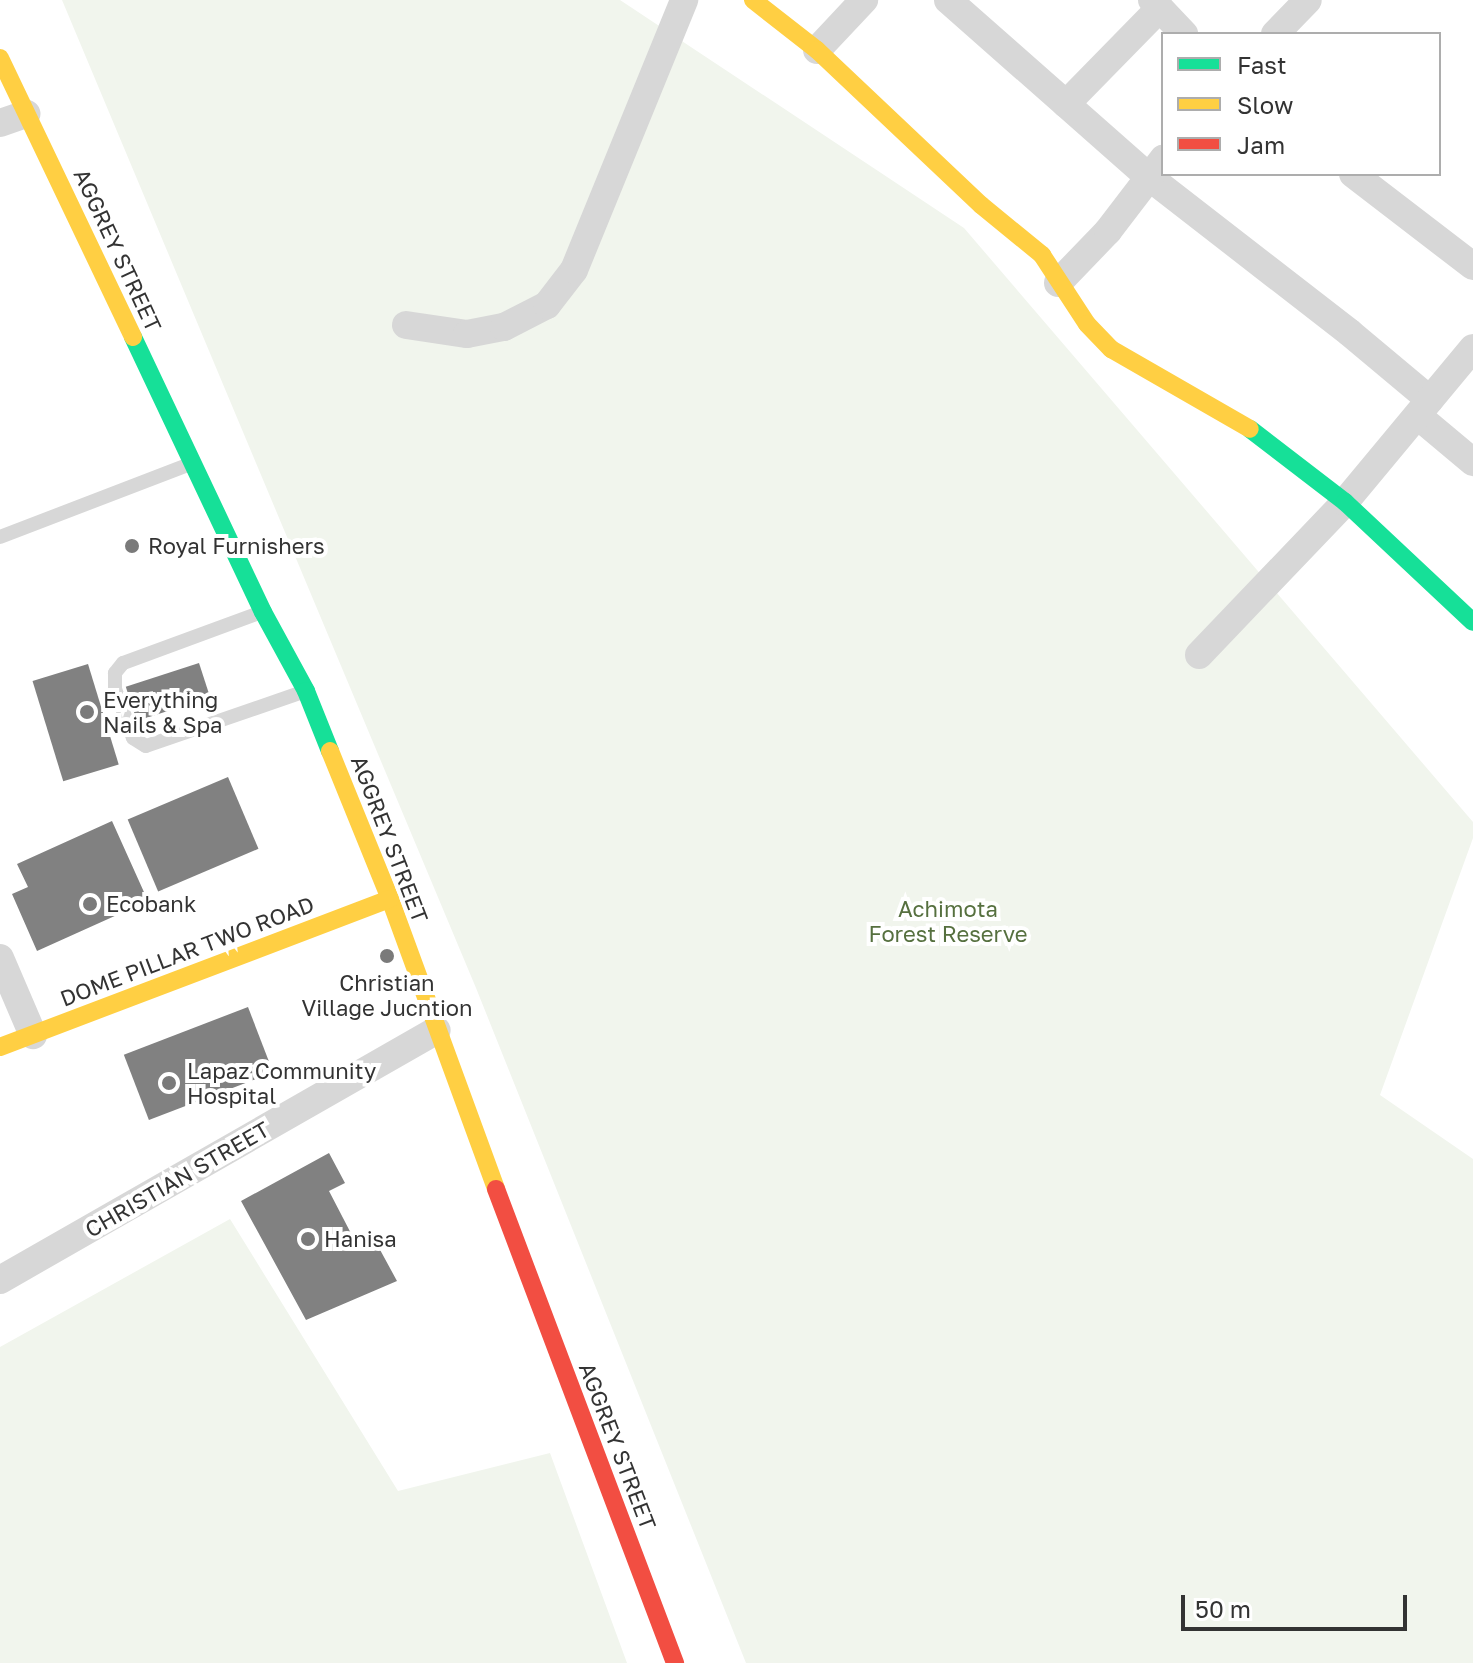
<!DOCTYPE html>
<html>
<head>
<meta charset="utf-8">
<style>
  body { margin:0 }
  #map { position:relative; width:1473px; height:1663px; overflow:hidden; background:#fff; font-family:"Golos Text",sans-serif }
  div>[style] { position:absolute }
  .green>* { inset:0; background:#f1f5ed }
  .building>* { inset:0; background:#818181; transform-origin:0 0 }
  .lane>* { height:14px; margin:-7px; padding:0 7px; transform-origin:7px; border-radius:7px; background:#d7d7d7 }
  .street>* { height:28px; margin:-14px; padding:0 14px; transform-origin:14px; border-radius:14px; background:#d7d7d7 }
  .fast>* { height:18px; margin:-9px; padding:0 9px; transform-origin:9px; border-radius:9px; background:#16e098 }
  .slow>* { height:18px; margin:-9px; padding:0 9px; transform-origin:9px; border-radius:9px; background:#ffcf43 }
  .jam>* { height:18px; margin:-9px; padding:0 9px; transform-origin:9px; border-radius:9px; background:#f24e42 }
  .dots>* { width:22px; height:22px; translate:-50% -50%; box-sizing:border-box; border:4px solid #fff; border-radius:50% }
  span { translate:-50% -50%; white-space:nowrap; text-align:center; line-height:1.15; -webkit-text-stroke:8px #fff; paint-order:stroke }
  .street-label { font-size:22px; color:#333 }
  .poi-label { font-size:22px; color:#333 }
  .left { translate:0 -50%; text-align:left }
  .park-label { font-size:22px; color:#56703f }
  .legend { position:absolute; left:1161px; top:32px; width:280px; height:144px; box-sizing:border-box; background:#fff; border:2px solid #adadad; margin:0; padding:10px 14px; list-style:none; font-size:24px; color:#333 }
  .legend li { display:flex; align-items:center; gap:16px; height:40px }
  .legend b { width:40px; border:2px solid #adadad }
  .scale { position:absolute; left:1181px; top:1595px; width:226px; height:36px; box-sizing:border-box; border:4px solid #333; border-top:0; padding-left:10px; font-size:24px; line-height:28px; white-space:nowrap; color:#333; -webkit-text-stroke:6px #fff; paint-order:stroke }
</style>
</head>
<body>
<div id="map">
  <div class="green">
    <i style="clip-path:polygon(62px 0,620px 0,964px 228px,1473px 822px,1473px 838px,1380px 1095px,1473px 1159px,1473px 1663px,746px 1663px,476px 988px)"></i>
    <i style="clip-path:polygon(230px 1219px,398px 1491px,550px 1453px,627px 1663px,0 1663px,0 1347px)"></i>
  </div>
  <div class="building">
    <i style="left:199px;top:663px;width:36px;height:77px;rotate:72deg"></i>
    <i style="left:88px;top:664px;width:105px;height:58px;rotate:73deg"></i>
    <i style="left:228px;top:777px;width:78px;height:109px;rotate:67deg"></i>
    <i style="clip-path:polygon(112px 821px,148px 901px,37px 951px,12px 894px,28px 887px,17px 864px)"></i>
    <i style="left:248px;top:1007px;width:70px;height:133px;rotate:69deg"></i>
    <i style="clip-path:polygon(329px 1153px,345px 1183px,329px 1191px,356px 1243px,372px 1235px,397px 1281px,306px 1320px,241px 1201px)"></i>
  </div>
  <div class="lane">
    <i style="left:0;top:537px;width:204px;rotate:-21deg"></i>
    <i style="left:259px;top:613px;width:145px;rotate:159.8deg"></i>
    <i style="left:123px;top:663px;width:13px;rotate:129deg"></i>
    <i style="left:115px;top:673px;width:16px;rotate:90deg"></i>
    <i style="left:115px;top:689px;width:52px;rotate:69.8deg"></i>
    <i style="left:133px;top:738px;width:15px;rotate:32deg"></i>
    <i style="left:146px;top:746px;width:166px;rotate:-19deg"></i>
  </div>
  <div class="street">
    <i style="left:948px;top:0;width:268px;rotate:41.4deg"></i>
    <i style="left:1149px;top:177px;width:254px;rotate:37.8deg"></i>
    <i style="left:1350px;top:333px;width:104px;rotate:39.9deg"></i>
    <i style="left:1152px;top:0;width:47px;rotate:46.7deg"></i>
    <i style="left:1275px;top:34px;width:47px;rotate:-45.9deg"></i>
    <i style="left:817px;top:50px;width:69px;rotate:-46.8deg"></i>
    <i style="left:1066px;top:104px;width:134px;rotate:-45.6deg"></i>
    <i style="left:0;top:123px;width:28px;rotate:-19deg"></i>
    <i style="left:1353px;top:174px;width:151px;rotate:37.5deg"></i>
    <i style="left:1058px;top:283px;width:72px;rotate:-46.1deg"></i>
    <i style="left:1108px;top:231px;width:91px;rotate:-52.6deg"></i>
    <i style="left:406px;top:325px;width:62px;rotate:8.4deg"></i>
    <i style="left:467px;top:334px;width:38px;rotate:-11deg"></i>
    <i style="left:504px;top:327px;width:48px;rotate:-27.1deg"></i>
    <i style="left:547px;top:305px;width:44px;rotate:-52.4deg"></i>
    <i style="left:574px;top:270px;width:292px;rotate:-67.8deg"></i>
    <i style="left:1418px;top:416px;width:72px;rotate:39.9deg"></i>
    <i style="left:1199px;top:655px;width:211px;rotate:-46.3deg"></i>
    <i style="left:1345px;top:502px;width:200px;rotate:-50.3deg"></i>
    <i style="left:0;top:958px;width:84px;rotate:66.8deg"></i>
    <i style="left:0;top:1280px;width:503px;rotate:-29.77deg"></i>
  </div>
  <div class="fast">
    <i style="left:133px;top:337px;width:304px;rotate:64.7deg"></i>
    <i style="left:263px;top:612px;width:90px;rotate:61.4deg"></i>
    <i style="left:306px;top:691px;width:65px;rotate:68.2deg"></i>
    <i style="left:1250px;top:429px;width:120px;rotate:37.5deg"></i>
    <i style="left:1345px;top:502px;width:175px;rotate:43.2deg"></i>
  </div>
  <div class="slow">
    <i style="left:753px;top:0;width:81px;rotate:38deg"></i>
    <i style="left:817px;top:50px;width:226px;rotate:43.4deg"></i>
    <i style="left:981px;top:205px;width:79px;rotate:39.3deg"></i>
    <i style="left:1042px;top:255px;width:82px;rotate:56.9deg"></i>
    <i style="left:1087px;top:324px;width:35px;rotate:46deg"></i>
    <i style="left:1111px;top:349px;width:160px;rotate:29.9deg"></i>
    <i style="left:0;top:58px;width:309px;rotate:64.5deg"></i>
    <i style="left:330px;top:751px;width:160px;rotate:67.9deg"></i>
    <i style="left:390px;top:899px;width:309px;rotate:69.9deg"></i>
    <i style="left:0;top:1047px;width:417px;rotate:-20.8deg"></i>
  </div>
  <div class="jam">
    <i style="left:496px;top:1189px;width:507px;rotate:69.31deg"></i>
  </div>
  <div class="dots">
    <i style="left:132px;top:546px;background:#7a7a7a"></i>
    <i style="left:87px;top:712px;background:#7a7a7a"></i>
    <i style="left:90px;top:904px;background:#7a7a7a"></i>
    <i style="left:387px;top:956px;background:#7a7a7a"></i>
    <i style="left:169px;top:1083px;background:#7a7a7a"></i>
    <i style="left:308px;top:1239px;background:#7a7a7a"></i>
  </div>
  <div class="street-label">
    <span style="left:118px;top:250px;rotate:65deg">AGGREY STREET</span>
    <span style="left:390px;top:839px;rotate:69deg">AGGREY STREET</span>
    <span style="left:187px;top:951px;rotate:-21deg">DOME PILLAR TWO ROAD</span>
    <span style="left:177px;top:1179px;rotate:-30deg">CHRISTIAN STREET</span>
    <span style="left:618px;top:1446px;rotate:69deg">AGGREY STREET</span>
  </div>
  <div class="poi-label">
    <span class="left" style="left:148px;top:546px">Royal Furnishers</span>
    <span class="left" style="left:103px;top:712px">Everything<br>Nails &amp; Spa</span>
    <span class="left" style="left:106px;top:904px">Ecobank</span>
    <span style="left:387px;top:995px">Christian<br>Village Jucntion</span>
    <span class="left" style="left:187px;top:1083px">Lapaz Community<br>Hospital</span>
    <span class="left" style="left:324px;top:1239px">Hanisa</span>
  </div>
  <div class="park-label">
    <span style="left:948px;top:921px">Achimota<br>Forest Reserve</span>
  </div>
  <ul class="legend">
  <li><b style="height:10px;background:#16e098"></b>Fast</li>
  <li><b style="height:10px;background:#ffcf43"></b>Slow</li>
  <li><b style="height:10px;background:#f24e42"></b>Jam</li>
  </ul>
  <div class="scale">50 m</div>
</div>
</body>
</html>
